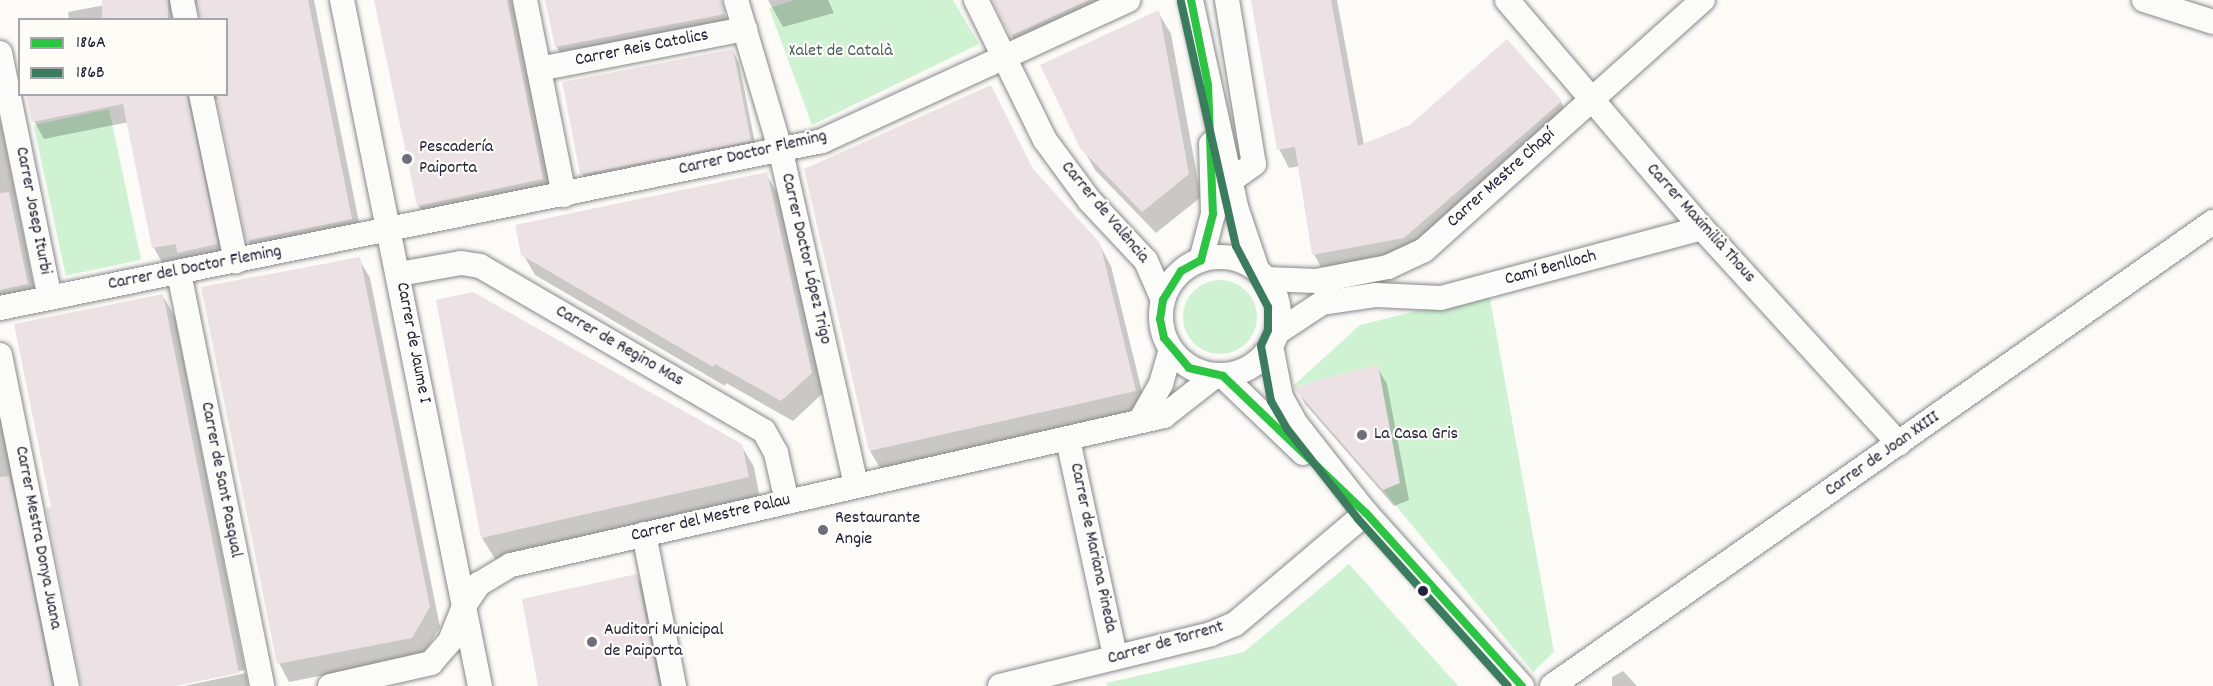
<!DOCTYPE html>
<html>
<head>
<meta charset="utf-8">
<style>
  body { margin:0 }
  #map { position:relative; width:2213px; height:686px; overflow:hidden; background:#fcfbf8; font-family:Dekko,sans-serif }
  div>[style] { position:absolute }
  .green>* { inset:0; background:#cef2d2; transform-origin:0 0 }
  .round { border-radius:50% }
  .shadow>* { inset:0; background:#0003 }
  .building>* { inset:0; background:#ece2e5; transform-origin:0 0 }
  .roads { filter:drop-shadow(0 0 2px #88888c) drop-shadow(0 0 2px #88888c) }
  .minor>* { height:24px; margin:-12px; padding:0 12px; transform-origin:12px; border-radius:12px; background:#fbfbf9 }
  .minor>.ring { margin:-12px; padding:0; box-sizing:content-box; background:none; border:24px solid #fbfbf9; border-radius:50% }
  .bus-1>* { height:8px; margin:-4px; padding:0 4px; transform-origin:4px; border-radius:4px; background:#2dc444 }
  .bus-2>* { height:8px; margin:-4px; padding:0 4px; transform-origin:4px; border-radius:4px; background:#3b7c5f }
  .dots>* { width:16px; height:16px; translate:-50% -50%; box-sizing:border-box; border:3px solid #fdfcf7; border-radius:50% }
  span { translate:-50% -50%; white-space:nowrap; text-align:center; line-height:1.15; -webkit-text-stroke:4.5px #fdfcf7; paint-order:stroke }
  .street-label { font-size:18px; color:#22223b }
  .park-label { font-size:18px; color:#4a5e5f }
  .poi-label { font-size:18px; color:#22223b }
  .left { translate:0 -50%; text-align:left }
  .legend { position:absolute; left:18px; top:18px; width:210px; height:78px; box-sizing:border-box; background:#fdfcf7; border:2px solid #a5a5ac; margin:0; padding:8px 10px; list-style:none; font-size:18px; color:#22223b }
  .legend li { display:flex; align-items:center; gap:12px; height:30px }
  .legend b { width:30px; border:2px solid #a5a5ac }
</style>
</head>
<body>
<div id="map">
  <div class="green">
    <i style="clip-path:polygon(795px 0,953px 0,979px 44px,812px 125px,769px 8px)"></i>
    <i style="left:109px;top:109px;width:154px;height:77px;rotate:78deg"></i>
    <i class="round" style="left:1183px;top:280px;width:74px;height:74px"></i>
    <i style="clip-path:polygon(1489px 293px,1554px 652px,1533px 672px,1383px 490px,1378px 365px,1292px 387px,1360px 325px)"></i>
    <i style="clip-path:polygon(1349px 564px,1458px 686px,1107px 686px,1106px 683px,1244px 652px)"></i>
  </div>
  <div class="shadow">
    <i style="clip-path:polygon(104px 0,314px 0,362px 237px,258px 258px,248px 240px,218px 100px,210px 98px,227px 262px,164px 266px,154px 248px,129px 122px,44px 139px,34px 121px,38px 94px,226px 94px,226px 20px,200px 20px,197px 4px,183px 7px,178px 20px,69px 20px,68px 12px,105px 5px)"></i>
    <i style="clip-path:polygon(375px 0,512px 0,553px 199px,430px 225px,418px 205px)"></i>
    <i style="clip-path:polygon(546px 0,720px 0,730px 31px,566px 63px,556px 46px)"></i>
    <i style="clip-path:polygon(768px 0,828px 0,834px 13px,783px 27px)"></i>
    <i style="clip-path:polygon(993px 0,1133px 0,1019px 50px)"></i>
    <i style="clip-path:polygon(1252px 0,1337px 0,1364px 145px,1561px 102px,1571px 120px,1415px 257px,1324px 273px,1314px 254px,1300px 166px,1289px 168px,1279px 149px)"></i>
    <i style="clip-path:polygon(1158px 12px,1171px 34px,1201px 197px,1156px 233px,1095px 170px,1082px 147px)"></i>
    <i style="clip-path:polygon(733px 51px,739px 63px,757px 153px,588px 186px,582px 174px,564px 85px)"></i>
    <i style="clip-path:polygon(990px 86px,1035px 174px,1099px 244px,1111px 266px,1147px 412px,882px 471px,870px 451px)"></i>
    <i style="clip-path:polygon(0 118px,37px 302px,0 310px)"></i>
    <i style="clip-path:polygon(766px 174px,778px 194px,823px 393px,793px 421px,726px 383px,725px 386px,535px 275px,523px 254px)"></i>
    <i style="clip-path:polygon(359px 259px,370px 278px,440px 627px,422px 656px,289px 682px,279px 663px)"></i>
    <i style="clip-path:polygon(163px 296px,175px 317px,245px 670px,169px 686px,82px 686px,53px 508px)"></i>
    <i style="clip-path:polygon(1377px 367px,1387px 384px,1409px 500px,1394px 506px,1305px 404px,1296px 387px)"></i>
    <i style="clip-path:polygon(0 404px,59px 686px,0 686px)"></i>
    <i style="clip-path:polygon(741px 445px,754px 467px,760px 499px,495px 559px,482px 538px)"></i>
    <i style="clip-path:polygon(637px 576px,648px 596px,667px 686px,540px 686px)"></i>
    <i style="clip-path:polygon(1623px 671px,1637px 686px,1612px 686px,1612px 677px)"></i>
    <i style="clip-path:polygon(246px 673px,248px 686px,184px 686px)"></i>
  </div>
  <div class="building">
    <i style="left:102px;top:0;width:66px;height:20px"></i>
    <i style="clip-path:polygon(197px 0,308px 0,352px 219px,246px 241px,216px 94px,226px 94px,226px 20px,200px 20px)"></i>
    <i style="clip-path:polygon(374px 0,507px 0,543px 179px,417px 206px)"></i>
    <i style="clip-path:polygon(545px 0,722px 0,725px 14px,555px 47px)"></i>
    <i style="clip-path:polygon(992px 0,1089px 0,1010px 36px)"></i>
    <i style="clip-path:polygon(1251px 0,1331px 0,1358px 146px,1410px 125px,1507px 39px,1562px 101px,1404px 238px,1312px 255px,1295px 147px,1277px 150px)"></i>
    <i style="clip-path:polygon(1159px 10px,1189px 174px,1142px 212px,1080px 148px,1040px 65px)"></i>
    <i style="left:733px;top:49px;width:94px;height:174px;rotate:79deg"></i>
    <i style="clip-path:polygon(991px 85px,1033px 169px,1100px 243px,1136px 391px,869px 451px,804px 169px)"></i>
    <i style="clip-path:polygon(26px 94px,187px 94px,218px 244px,177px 253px,176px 244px,152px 248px,123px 104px,32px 122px)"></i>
    <i style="clip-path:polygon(767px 172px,812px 373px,781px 401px,715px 364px,713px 367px,521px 255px,515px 225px)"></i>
    <i style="clip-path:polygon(9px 192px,28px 284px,0 290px,0 193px)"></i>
    <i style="clip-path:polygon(360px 257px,430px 607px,412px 638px,277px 664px,201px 287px)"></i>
    <i style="clip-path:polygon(473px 292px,742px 444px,749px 477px,481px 538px,436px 300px)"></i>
    <i style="clip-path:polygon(163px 294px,239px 673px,175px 686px,81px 686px,46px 508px,51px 507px,14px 324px)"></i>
    <i style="clip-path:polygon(1378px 365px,1400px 483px,1383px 490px,1293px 387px)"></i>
    <i style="clip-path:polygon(9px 476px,18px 514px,52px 686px,0 686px,0 477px)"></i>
    <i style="clip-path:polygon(637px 574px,659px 686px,538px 686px,522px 599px)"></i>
  </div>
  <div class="roads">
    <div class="minor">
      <i style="left:182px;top:0;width:20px;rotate:79deg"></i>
      <i style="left:342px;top:0;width:700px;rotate:78.63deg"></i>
      <i style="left:525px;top:0;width:199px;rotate:78.7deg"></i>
      <i style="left:736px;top:0;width:159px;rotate:73.5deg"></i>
      <i style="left:781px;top:152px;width:342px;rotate:77.3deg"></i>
      <i style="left:976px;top:0;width:156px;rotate:63.8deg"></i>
      <i style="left:1045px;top:140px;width:74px;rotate:53.7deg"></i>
      <i style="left:1089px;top:200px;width:83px;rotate:46.9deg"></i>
      <i style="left:1146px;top:261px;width:43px;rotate:66.4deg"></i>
      <i style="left:1191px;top:0;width:212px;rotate:77.7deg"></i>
      <i style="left:1236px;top:207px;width:65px;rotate:71.3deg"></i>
      <i style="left:1227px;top:0;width:166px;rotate:80.7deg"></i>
      <i style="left:1254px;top:164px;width:28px;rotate:145deg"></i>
      <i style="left:1507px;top:0;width:300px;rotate:49.5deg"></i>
      <i style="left:1702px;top:228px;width:292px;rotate:47.6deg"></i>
      <i style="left:2144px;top:0;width:72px;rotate:17.7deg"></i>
      <i style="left:0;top:53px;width:250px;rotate:78.5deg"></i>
      <i style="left:539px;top:69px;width:210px;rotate:-11deg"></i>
      <i style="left:201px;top:94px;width:171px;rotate:78.2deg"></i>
      <i class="ring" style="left:1161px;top:257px;width:94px;height:94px"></i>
      <i style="left:1201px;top:260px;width:48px;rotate:-75.4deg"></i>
      <i style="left:1213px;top:214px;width:70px;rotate:-91.6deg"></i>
      <i style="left:179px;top:273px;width:421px;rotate:78.6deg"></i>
      <i style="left:399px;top:274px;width:63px;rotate:-10.1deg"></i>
      <i style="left:461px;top:263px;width:19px;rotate:9deg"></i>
      <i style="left:480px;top:266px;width:328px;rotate:30.2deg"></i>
      <i style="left:764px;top:431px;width:25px;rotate:61deg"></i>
      <i style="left:776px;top:453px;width:50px;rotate:77.3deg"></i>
      <i style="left:1266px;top:279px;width:50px;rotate:2.3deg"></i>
      <i style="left:1316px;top:281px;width:73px;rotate:-11deg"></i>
      <i style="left:1388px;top:267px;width:38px;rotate:-25deg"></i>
      <i style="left:1423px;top:251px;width:376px;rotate:-41.9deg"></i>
      <i style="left:0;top:308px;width:839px;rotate:-11.48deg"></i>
      <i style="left:822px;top:141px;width:337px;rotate:-24.7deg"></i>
      <i style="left:1278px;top:332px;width:53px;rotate:-33.4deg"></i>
      <i style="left:1322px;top:303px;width:55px;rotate:-8.4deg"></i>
      <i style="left:1376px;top:295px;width:65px;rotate:2.6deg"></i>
      <i style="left:1441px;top:298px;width:270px;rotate:-15deg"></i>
      <i style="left:1271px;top:346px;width:52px;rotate:78.9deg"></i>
      <i style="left:1281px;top:397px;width:31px;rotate:61deg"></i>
      <i style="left:1296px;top:424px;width:113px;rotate:51.8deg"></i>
      <i style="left:1366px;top:513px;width:233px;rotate:48deg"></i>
      <i style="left:0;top:355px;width:338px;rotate:78.6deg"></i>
      <i style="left:1223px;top:376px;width:111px;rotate:43.9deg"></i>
      <i style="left:1140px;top:421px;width:43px;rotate:-60.4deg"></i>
      <i style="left:1161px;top:384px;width:35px;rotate:-74deg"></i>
      <i style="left:1068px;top:440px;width:221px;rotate:77.7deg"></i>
      <i style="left:644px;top:534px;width:155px;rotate:78.8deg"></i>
      <i style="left:330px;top:686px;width:104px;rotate:-12.8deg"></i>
      <i style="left:431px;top:663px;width:29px;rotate:-49deg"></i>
      <i style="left:450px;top:641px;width:38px;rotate:-68deg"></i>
      <i style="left:464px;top:606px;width:27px;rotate:-56deg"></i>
      <i style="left:479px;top:584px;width:37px;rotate:-31deg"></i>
      <i style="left:511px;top:565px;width:670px;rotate:-12.85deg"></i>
      <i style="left:1164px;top:416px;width:65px;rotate:-38.1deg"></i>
      <i style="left:1000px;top:686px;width:217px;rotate:-13.8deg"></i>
      <i style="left:1211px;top:634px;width:26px;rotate:-23deg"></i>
      <i style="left:1235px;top:624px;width:172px;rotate:-40.3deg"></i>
      <i style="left:1552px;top:686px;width:808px;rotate:-35.07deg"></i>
    </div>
  </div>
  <div class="bus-1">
    <i style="left:1191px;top:0;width:87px;rotate:78.7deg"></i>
    <i style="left:1208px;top:85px;width:129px;rotate:87.8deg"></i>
    <i style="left:1213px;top:214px;width:48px;rotate:104.6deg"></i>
    <i style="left:1201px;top:260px;width:23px;rotate:151deg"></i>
    <i style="left:1181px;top:271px;width:34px;rotate:122deg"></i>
    <i style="left:1163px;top:300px;width:19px;rotate:99deg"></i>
    <i style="left:1160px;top:319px;width:19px;rotate:78deg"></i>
    <i style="left:1164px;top:338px;width:39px;rotate:50deg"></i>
    <i style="left:1189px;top:368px;width:35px;rotate:13deg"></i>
    <i style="left:1223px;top:376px;width:198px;rotate:43.8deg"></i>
    <i style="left:1366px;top:513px;width:233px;rotate:48deg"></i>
  </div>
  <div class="bus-2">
    <i style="left:1181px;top:2px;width:250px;rotate:77.3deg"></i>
    <i style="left:1236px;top:246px;width:69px;rotate:62.3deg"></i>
    <i style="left:1268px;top:307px;width:23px;rotate:90deg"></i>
    <i style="left:1268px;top:330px;width:17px;rotate:114deg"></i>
    <i style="left:1261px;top:346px;width:56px;rotate:79.7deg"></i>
    <i style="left:1271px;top:401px;width:34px;rotate:60deg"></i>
    <i style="left:1288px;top:430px;width:113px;rotate:51.8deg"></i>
    <i style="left:1358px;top:519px;width:224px;rotate:48.1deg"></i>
  </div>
  <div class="dots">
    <i style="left:407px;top:159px;background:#6e6e7d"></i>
    <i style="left:1362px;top:435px;background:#6e6e7d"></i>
    <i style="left:823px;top:530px;background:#6e6e7d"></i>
    <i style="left:1423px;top:591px;background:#22223b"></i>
    <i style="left:592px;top:642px;background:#6e6e7d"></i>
  </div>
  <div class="street-label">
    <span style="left:642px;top:49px;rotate:-11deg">Carrer Reis Catolics</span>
    <span style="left:753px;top:154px;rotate:-13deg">Carrer Doctor Fleming</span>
    <span style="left:1502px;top:179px;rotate:-42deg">Carrer Mestre Chapí</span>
    <span style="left:32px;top:211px;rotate:79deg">Carrer Josep Iturbi</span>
    <span style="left:1104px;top:213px;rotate:50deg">Carrer de València</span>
    <span style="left:1700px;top:224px;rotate:48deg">Carrer Maximilià Thous</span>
    <span style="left:805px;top:259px;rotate:77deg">Carrer Doctor López Trigo</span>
    <span style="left:195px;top:269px;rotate:-11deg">Carrer del Doctor Fleming</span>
    <span style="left:1551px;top:269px;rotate:-15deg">Camí Benlloch</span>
    <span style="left:412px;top:343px;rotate:79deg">Carrer de Jaume I</span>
    <span style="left:619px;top:347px;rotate:30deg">Carrer de Regino Mas</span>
    <span style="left:1883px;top:455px;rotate:-35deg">Carrer de Joan XXIII</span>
    <span style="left:220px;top:480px;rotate:79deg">Carrer de Sant Pasqual</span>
    <span style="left:711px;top:519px;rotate:-13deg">Carrer del Mestre Palau</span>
    <span style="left:37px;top:538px;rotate:79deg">Carrer Mestra Donya Juana</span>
    <span style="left:1092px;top:548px;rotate:78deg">Carrer de Mariana Pineda</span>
    <span style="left:1166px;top:644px;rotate:-16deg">Carrer de Torrent</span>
  </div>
  <div class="park-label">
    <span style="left:841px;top:52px">Xalet de Català</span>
  </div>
  <div class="poi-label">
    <span class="left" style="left:419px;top:159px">Pescadería<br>Paiporta</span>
    <span class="left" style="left:1374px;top:435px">La Casa Gris</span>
    <span class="left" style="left:835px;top:530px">Restaurante<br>Angie</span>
    <span class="left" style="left:604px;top:642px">Auditori Municipal<br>de Paiporta</span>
  </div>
  <ul class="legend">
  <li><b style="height:8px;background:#2dc444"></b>186A</li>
  <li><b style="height:8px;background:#3b7c5f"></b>186B</li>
  </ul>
</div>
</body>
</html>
